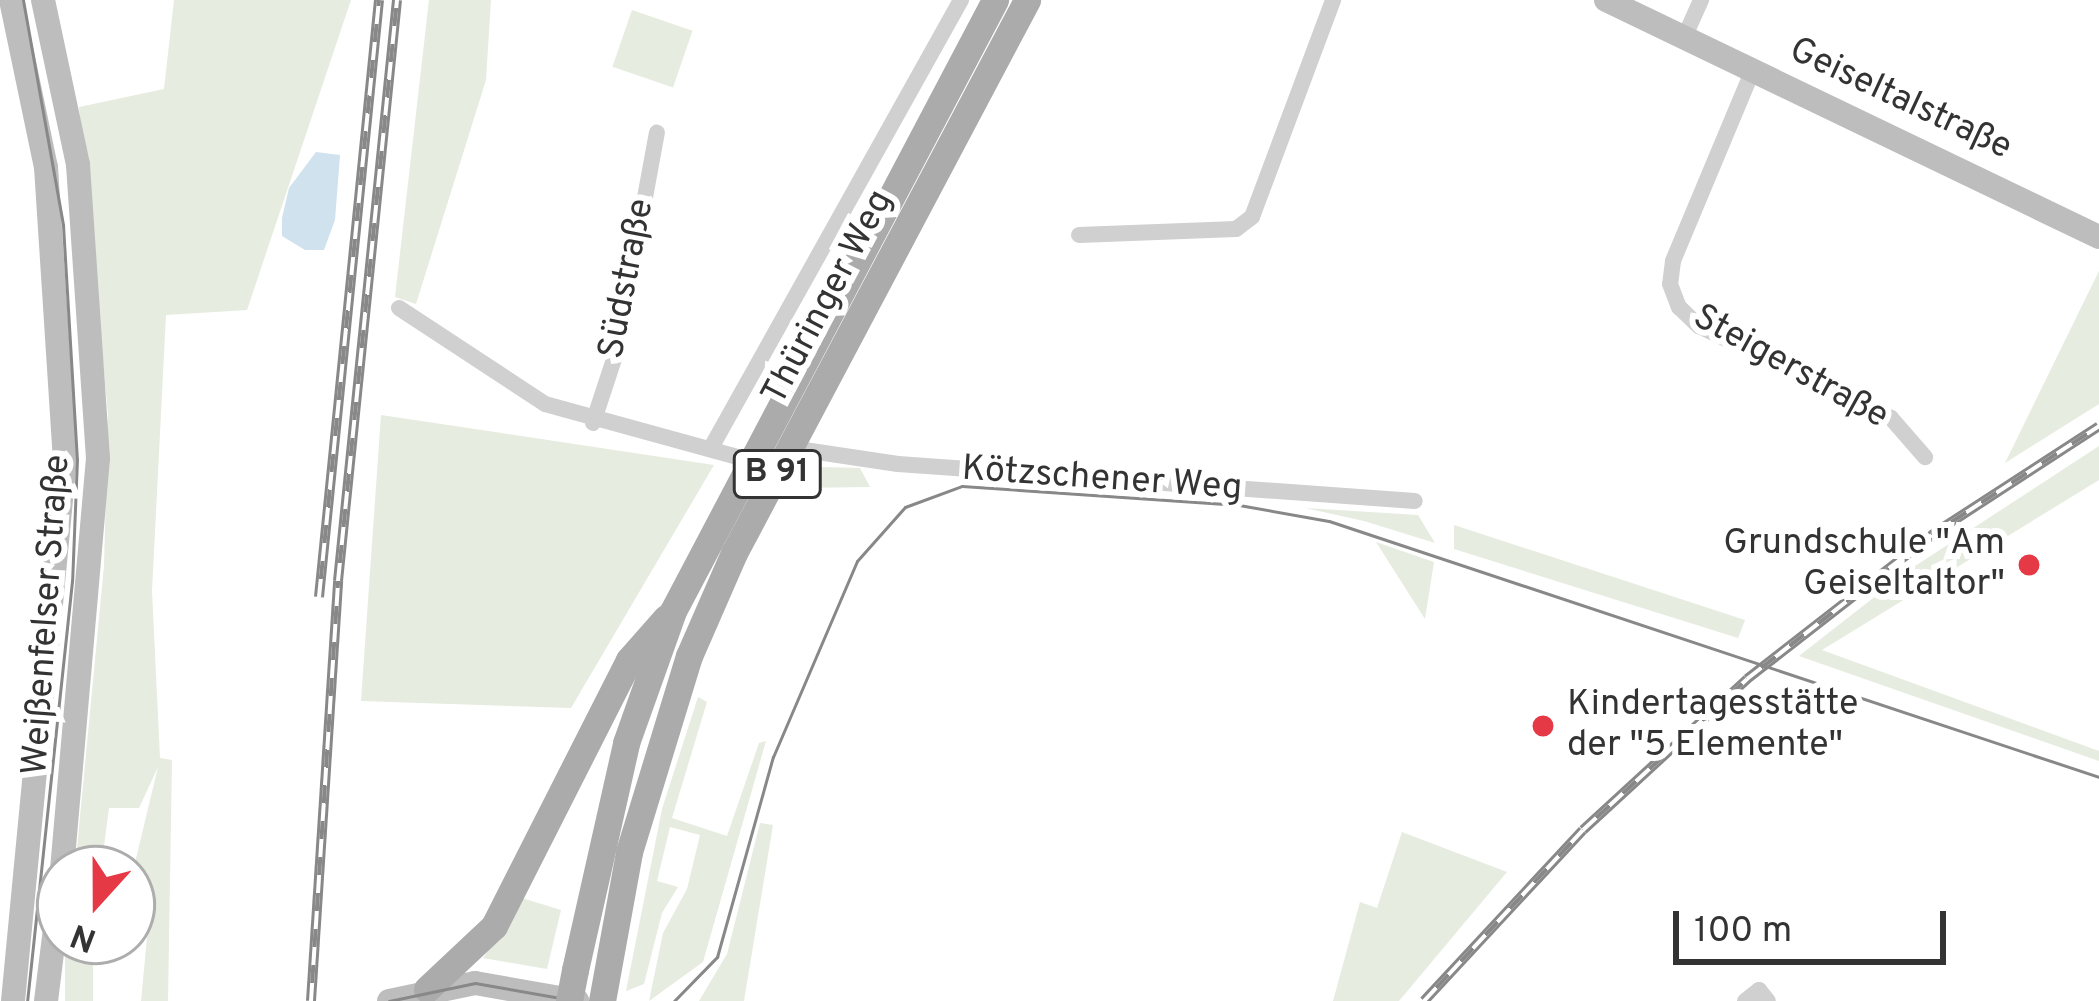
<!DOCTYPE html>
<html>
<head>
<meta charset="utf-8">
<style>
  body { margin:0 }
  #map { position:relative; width:2099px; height:1001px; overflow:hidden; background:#fff; font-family:Overpass,sans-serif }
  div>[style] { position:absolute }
  .green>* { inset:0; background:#e6ecdf; transform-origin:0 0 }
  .water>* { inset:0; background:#cfe2ee }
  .street>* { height:16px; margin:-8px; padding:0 8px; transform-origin:8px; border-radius:8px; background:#d0d0d0 }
  .secondary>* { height:24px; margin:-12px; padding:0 12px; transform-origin:12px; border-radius:12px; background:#bdbdbd }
  .primary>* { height:27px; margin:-13.5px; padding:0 13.5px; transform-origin:13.5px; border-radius:13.5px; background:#ababab }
  .tram>* { height:3px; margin:-1.5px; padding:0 1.5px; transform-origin:1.5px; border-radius:1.5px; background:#888 }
  .rail>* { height:10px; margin-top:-5px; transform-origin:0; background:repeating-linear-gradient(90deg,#fff 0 18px,#888 0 36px); box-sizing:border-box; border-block:3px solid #888 }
  .primary-bridge>* { height:27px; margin:-13.5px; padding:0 13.5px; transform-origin:13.5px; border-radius:13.5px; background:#ababab }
  .dots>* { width:33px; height:33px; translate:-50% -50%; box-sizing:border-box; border:6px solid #fff; border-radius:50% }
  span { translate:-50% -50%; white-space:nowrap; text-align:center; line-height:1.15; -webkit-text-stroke:12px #fff; paint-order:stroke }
  .shield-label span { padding:3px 9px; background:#fff; border:3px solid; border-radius:9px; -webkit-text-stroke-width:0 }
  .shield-label { font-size:33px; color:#333; font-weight:700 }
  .street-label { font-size:36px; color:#333 }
  .poi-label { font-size:36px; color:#333 }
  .right { translate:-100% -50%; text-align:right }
  .left { translate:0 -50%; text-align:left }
  .north { position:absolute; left:36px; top:845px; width:120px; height:120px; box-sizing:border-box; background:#fff; border:3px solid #adadad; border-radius:50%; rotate:201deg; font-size:33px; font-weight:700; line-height:48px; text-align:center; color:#333 }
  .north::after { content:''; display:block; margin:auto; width:42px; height:54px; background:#e63946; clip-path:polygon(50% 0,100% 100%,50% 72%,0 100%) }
  .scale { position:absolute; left:1673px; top:911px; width:273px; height:54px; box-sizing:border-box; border:6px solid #333; border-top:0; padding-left:15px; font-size:36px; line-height:42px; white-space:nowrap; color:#333; -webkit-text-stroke:9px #fff; paint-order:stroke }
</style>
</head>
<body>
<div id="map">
  <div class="green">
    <i style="clip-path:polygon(174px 0,351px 0,247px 310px,166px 315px,152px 591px,160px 758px,172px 760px,168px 1001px,141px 1001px,151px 895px,132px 875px,158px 767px,139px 808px,109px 808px,101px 869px,75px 869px,104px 566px,108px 414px,79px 107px,164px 89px)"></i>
    <i style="clip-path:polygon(429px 0,491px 0,486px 80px,416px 304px,395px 297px)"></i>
    <i style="left:632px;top:10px;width:64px;height:60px;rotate:19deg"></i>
    <i style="clip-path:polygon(2099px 271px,2099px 404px,2005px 463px)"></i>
    <i style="clip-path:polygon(381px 415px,714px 465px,571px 708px,361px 701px)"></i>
    <i style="clip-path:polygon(2099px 446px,2099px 480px,1822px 650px,2099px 751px,2099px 761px,1799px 656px,1909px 570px)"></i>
    <i style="clip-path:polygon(821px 467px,860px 468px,870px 487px,791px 488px,799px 472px)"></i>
    <i style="clip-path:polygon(1305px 508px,1418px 515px,1435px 543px,1364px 521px)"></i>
    <i style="clip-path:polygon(1454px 525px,1745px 620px,1738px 638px,1454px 549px)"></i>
    <i style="clip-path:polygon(1376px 542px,1434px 562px,1425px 619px)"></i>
    <i style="clip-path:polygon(698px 697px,707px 702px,672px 818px,727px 836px,759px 743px,766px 741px,703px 962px,649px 1001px,663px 933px,687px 889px,700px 835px,670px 827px,657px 881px,678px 887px,662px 913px,644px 984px,626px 991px,662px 809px)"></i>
    <i style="clip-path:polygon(760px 823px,773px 825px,744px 1001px,699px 1001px,727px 954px)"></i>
    <i style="clip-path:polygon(1402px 832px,1507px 872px,1399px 1001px,1333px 1001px,1360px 902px,1377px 908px)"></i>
    <i style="clip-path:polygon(522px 898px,561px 910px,547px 969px,483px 958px)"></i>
    <i style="left:65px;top:941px;width:28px;height:60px"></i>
  </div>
  <div class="water">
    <i style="clip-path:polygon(316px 152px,340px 155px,335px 220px,324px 250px,305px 250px,282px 236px,282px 218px,289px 188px)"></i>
  </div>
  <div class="street">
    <i style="left:1684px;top:38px;width:42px;rotate:-65.9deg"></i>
    <i style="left:1752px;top:72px;width:205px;rotate:112.7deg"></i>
    <i style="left:1673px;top:261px;width:23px;rotate:97deg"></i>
    <i style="left:1670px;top:284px;width:25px;rotate:69deg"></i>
    <i style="left:1679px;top:307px;width:28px;rotate:44deg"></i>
    <i style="left:1699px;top:326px;width:213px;rotate:25.6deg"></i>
    <i style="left:1891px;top:418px;width:52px;rotate:48.9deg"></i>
    <i style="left:1079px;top:235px;width:157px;rotate:-2.2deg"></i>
    <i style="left:1236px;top:229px;width:20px;rotate:-37deg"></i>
    <i style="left:1252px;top:217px;width:232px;rotate:-69.5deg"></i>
    <i style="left:399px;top:308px;width:175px;rotate:33.3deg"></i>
    <i style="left:545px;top:404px;width:212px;rotate:15.4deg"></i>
    <i style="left:593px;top:423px;width:77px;rotate:-71.8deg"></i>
    <i style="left:617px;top:350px;width:221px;rotate:-79.6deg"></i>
    <i style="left:712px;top:446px;width:511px;rotate:-60.83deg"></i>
    <i style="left:791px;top:448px;width:108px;rotate:8.5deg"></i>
    <i style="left:898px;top:464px;width:518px;rotate:4.09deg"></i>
    <i style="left:1745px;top:1001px;width:18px;rotate:-38deg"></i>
    <i style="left:1759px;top:990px;width:14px;rotate:51deg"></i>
  </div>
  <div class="secondary">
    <i style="left:11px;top:0;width:171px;rotate:78.2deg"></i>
    <i style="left:46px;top:167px;width:292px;rotate:86.3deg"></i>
    <i style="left:65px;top:458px;width:545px;rotate:95.47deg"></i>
    <i style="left:43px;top:0;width:169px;rotate:78deg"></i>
    <i style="left:78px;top:165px;width:294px;rotate:86.1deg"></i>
    <i style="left:98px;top:458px;width:413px;rotate:95deg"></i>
    <i style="left:1606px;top:0;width:547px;rotate:25.68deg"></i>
    <i style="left:46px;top:1001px;width:114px;rotate:-82.9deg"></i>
    <i style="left:389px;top:1001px;width:88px;rotate:-11.8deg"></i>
    <i style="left:475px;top:983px;width:104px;rotate:10deg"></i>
  </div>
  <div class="primary">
    <i style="left:575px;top:970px;width:233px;rotate:-77.3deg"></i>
    <i style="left:626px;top:743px;width:140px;rotate:-70.4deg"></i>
    <i style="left:673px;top:611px;width:691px;rotate:-62.21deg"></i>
    <i style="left:427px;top:989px;width:92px;rotate:-43.2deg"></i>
    <i style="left:494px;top:926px;width:298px;rotate:-63.1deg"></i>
    <i style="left:629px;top:660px;width:56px;rotate:-48.6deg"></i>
    <i style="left:602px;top:1001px;width:151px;rotate:-79.7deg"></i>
    <i style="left:629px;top:852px;width:205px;rotate:-73deg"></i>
    <i style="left:689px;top:656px;width:112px;rotate:-66.4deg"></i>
    <i style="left:734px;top:553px;width:626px;rotate:-62.08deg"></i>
  </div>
  <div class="tram">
    <i style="left:23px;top:0;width:229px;rotate:79.9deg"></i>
    <i style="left:63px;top:225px;width:234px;rotate:86.6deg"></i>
    <i style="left:77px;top:459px;width:122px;rotate:92.3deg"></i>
    <i style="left:72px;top:581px;width:422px;rotate:96.1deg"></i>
    <i style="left:389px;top:1001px;width:88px;rotate:-11.8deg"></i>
    <i style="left:475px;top:983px;width:104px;rotate:10deg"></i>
    <i style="left:674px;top:1001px;width:62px;rotate:-45.7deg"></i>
    <i style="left:717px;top:957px;width:208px;rotate:-74.4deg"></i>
    <i style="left:773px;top:757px;width:213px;rotate:-66.8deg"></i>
    <i style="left:857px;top:561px;width:72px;rotate:-48.4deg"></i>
    <i style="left:905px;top:507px;width:61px;rotate:-20.2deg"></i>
    <i style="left:962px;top:486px;width:278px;rotate:3.9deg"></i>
    <i style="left:1239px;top:505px;width:91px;rotate:10.1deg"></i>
    <i style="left:1329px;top:521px;width:811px;rotate:18.39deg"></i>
  </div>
  <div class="rail">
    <i style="left:319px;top:597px;width:600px;rotate:-84.26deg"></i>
    <i style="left:311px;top:1001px;width:421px;rotate:-86.3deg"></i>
    <i style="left:338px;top:581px;width:584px;rotate:-84.2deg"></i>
    <i style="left:1424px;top:1001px;width:233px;rotate:-47.1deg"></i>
    <i style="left:1583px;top:830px;width:223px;rotate:-42.6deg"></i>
    <i style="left:1747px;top:679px;width:239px;rotate:-37.9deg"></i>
    <i style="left:1936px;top:532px;width:194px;rotate:-33deg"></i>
  </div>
  <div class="primary-bridge">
    <i style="left:569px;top:1001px;width:32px;rotate:-79deg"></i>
  </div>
  <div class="dots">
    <i style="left:2029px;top:565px;background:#e63946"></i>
    <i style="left:1543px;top:726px;background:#e63946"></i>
  </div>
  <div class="shield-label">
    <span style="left:777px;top:474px">B 91</span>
  </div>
  <div class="street-label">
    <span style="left:1900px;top:100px;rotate:25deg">Geiseltalstraße</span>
    <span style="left:628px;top:279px;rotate:-79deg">Südstraße</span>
    <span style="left:829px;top:298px;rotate:-62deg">Thüringer Weg</span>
    <span style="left:1790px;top:368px;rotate:29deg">Steigerstraße</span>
    <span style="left:1102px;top:480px;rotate:4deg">Kötzschener Weg</span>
    <span style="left:48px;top:615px;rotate:-86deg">Weißenfelser Straße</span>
  </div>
  <div class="poi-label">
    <span class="right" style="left:2005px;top:565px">Grundschule "Am<br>Geiseltaltor"</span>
    <span class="left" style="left:1567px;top:726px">Kindertagesstätte<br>der "5 Elemente"</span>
  </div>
  <div class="north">N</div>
  <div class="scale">100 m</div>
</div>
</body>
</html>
